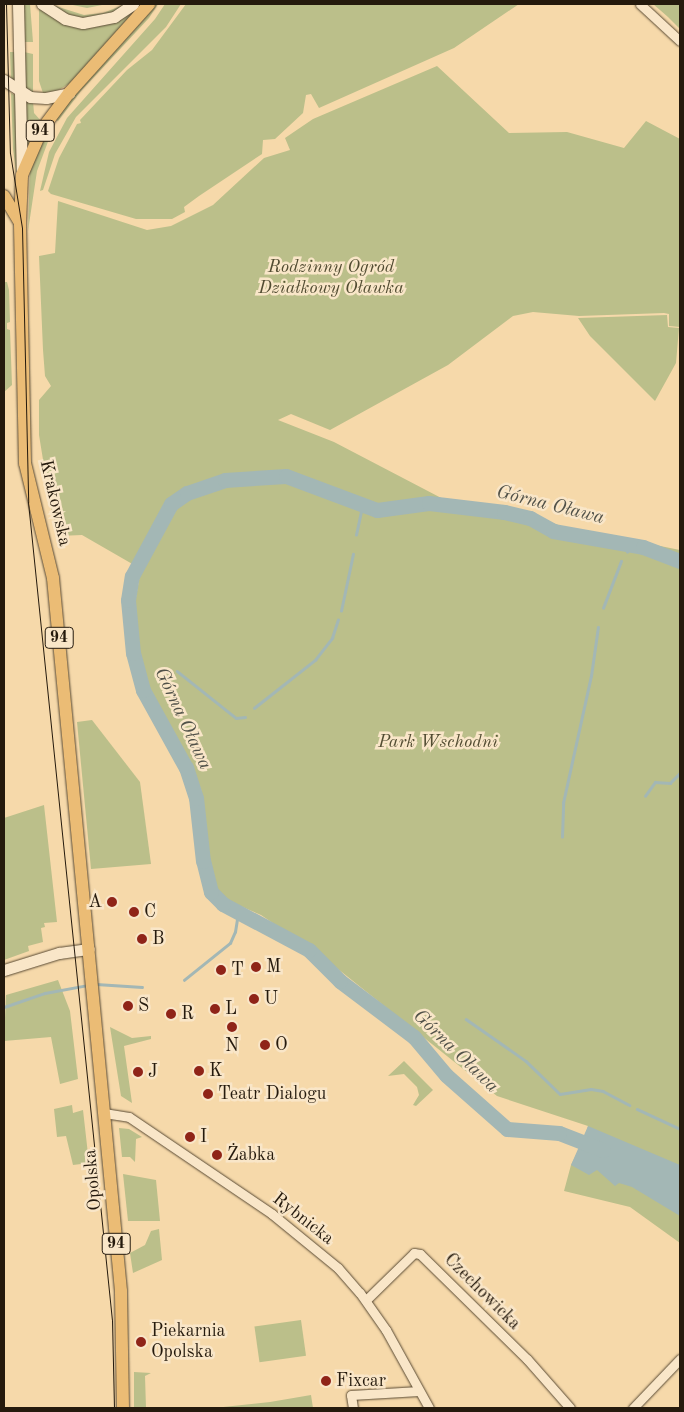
<!DOCTYPE html>
<html>
<head>
<meta charset="utf-8">
<style>
  body { margin:0 }
  #map { position:relative; width:684px; height:1412px; overflow:hidden; background:#f6d9aa; font-family:"Old Standard TT",serif }
  div>[style] { position:absolute }
  .green>* { inset:0; background:#bbbf8a; transform-origin:0 0 }
  .water>* { inset:0; background:#a3b7b5 }
  .stream>* { height:2.5px; margin:-1.25px; padding:0 1.25px; transform-origin:1.25px; border-radius:1.25px; background:#a3b7b5 }
  .river>* { height:15px; margin:-7.5px; padding:0 7.5px; transform-origin:7.5px; border-radius:7.5px; background:#a3b7b5 }
  .roads { filter:drop-shadow(0 0 1px #594a34) drop-shadow(0 0 1px #594a34) }
  .street>* { height:9px; margin:-4.5px; padding:0 4.5px; transform-origin:4.5px; border-radius:4.5px; background:#f9e6c8 }
  .secondary>* { height:11px; margin:-5.5px; padding:0 5.5px; transform-origin:5.5px; border-radius:5.5px; background:#f9e6c8 }
  .primary>* { height:12px; margin:-6px; padding:0 6px; transform-origin:6px; border-radius:6px; background:#ebbc75 }
  .tram>* { height:1px; margin:-0.5px; padding:0 0.5px; transform-origin:0.5px; border-radius:0.5px; background:#251a0d }
  .dots>* { width:14px; height:14px; translate:-50% -50%; box-sizing:border-box; border:2px solid #f9e6c8; border-radius:50% }
  span { translate:-50% -50%; white-space:nowrap; text-align:center; line-height:1.15; -webkit-text-stroke:5px #f9e6c8; paint-order:stroke }
  .shield-label span { padding:1px 4px; background:#f9e6c8; border:1px solid; border-radius:4px; -webkit-text-stroke-width:0 }
  .shield-label { font-size:16px; color:#251a0d; font-weight:700 }
  .park-label { font-size:18px; color:#524c32; font-style:italic }
  .street-label { font-size:18px; color:#251a0d }
  .poi-label { font-size:18px; color:#251a0d }
  .right { translate:-100% -50%; text-align:right }
  .left { translate:0 -50%; text-align:left }
  .water-label { font-size:19px; color:#515148; font-style:italic }
  .frame { position:absolute; inset:0; border:5px solid #251a0d; pointer-events:none }
</style>
</head>
<body>
<div id="map">
  <div class="green">
    <i style="clip-path:polygon(23px 4px,30px 4px,33px 42px,24px 42px)"></i>
    <i style="clip-path:polygon(49px 4px,84px 15px,103px 13px,126px 4px,110px 14px,86px 19px,67px 15px)"></i>
    <i style="clip-path:polygon(68px 4px,107px 4px,87px 8px)"></i>
    <i style="clip-path:polygon(139px 4px,143px 4px,72px 82px,57px 91px,43px 93px,39px 81px,39px 7px,61px 23px,91px 28px,116px 22px)"></i>
    <i style="clip-path:polygon(155px 4px,158px 4px,149px 18px,81px 91px,58px 121px,53px 118px)"></i>
    <i style="clip-path:polygon(165px 4px,181px 4px,166px 27px,76px 117px,55px 154px,43px 190px,40px 191px,49px 152px,67px 118px,155px 19px)"></i>
    <i style="clip-path:polygon(186px 4px,519px 4px,454px 48px,319px 108px,311px 94px,306px 95px,303px 113px,275px 139px,263px 140px,262px 154px,199px 196px,184px 207px,185px 212px,172px 219px,136px 219px,51px 194px,48px 191px,59px 158px,77px 124px,81px 123px,80px 120px,127px 70px,152px 50px)"></i>
    <i style="clip-path:polygon(653px 4px,680px 4px,680px 29px,668px 17px)"></i>
    <i style="clip-path:polygon(10px 52px,15px 52px,15px 83px,11px 80px)"></i>
    <i style="clip-path:polygon(24px 52px,33px 54px,33px 93px,25px 88px)"></i>
    <i style="clip-path:polygon(437px 66px,509px 133px,567px 132px,624px 148px,646px 121px,680px 139px,680px 327px,669px 326px,669px 314px,664px 313px,579px 316px,533px 312px,513px 316px,448px 365px,330px 430px,291px 414px,278px 420px,334px 442px,447px 501px,507px 506px,561px 526px,680px 550px,680px 1178px,586px 1133px,588px 1126px,497px 1096px,323px 957px,261px 915px,224px 899px,212px 882px,201px 789px,145px 678px,133px 614px,141px 569px,82px 535px,59px 536px,51px 509px,39px 435px,39px 400px,51px 386px,45px 376px,43px 350px,39px 256px,55px 253px,58px 201px,147px 230px,171px 226px,213px 205px,264px 158px,290px 150px,285px 138px,313px 119px)"></i>
    <i style="clip-path:polygon(11px 93px,16px 96px,17px 179px,13px 149px)"></i>
    <i style="clip-path:polygon(26px 100px,33px 101px,34px 113px,42px 122px,27px 150px)"></i>
    <i style="clip-path:polygon(48px 126px,52px 131px,37px 171px,28px 231px,30px 169px)"></i>
    <i style="clip-path:polygon(4px 282px,7px 282px,9px 290px,10px 322px,7px 323px,7px 329px,10px 330px,12px 385px,4px 392px)"></i>
    <i style="clip-path:polygon(667px 315px,668px 327px,679px 328px,676px 363px,655px 401px,590px 336px,578px 318px)"></i>
    <i style="clip-path:polygon(92px 720px,140px 782px,151px 864px,91px 869px,77px 722px)"></i>
    <i style="clip-path:polygon(44px 805px,57px 922px,44px 923px,45px 927px,41px 928px,43px 942px,28px 946px,29px 951px,4px 960px,4px 818px)"></i>
    <i style="clip-path:polygon(58px 980px,70px 1011px,78px 1079px,60px 1084px,51px 1037px,4px 1041px,6px 995px)"></i>
    <i style="clip-path:polygon(110px 1027px,132px 1038px,151px 1036px,151px 1039px,124px 1046px,132px 1103px,121px 1096px)"></i>
    <i style="clip-path:polygon(404px 1061px,433px 1090px,416px 1106px,413px 1105px,419px 1095px,417px 1087px,404px 1074px,388px 1076px)"></i>
    <i style="clip-path:polygon(72px 1105px,73px 1113px,83px 1110px,89px 1163px,73px 1165px,66px 1136px,57px 1137px,54px 1109px)"></i>
    <i style="clip-path:polygon(119px 1128px,129px 1129px,142px 1137px,136px 1139px,135px 1162px,130px 1157px,122px 1157px)"></i>
    <i style="clip-path:polygon(581px 1145px,680px 1188px,680px 1243px,630px 1207px,564px 1191px,571px 1165px)"></i>
    <i style="clip-path:polygon(123px 1174px,156px 1180px,160px 1221px,128px 1221px)"></i>
    <i style="clip-path:polygon(159px 1229px,162px 1260px,133px 1273px,130px 1253px,145px 1245px,151px 1231px)"></i>
    <i style="left:301px;top:1320px;width:36px;height:47px;rotate:82deg"></i>
    <i style="clip-path:polygon(134px 1372px,151px 1373px,145px 1376px,146px 1408px,134px 1408px)"></i>
    <i style="clip-path:polygon(311px 1395px,313px 1408px,214px 1408px,270px 1402px)"></i>
  </div>
  <div class="water">
    <i style="clip-path:polygon(588px 1126px,680px 1165px,680px 1216px,632px 1187px,619px 1183px,615px 1186px,597px 1170px,589px 1175px,571px 1165px)"></i>
  </div>
  <div class="stream">
    <i style="left:356px;top:535px;width:29px;rotate:-78deg"></i>
    <i style="left:627px;top:552px;width:8px;rotate:-60deg"></i>
    <i style="left:603px;top:608px;width:50px;rotate:-69deg"></i>
    <i style="left:341px;top:611px;width:58px;rotate:-78.1deg"></i>
    <i style="left:177px;top:671px;width:75px;rotate:38.5deg"></i>
    <i style="left:236px;top:718px;width:9px;rotate:-6deg"></i>
    <i style="left:254px;top:708px;width:78px;rotate:-38.2deg"></i>
    <i style="left:315px;top:660px;width:28px;rotate:-52deg"></i>
    <i style="left:332px;top:638px;width:19px;rotate:-72deg"></i>
    <i style="left:645px;top:796px;width:17px;rotate:-54deg"></i>
    <i style="left:655px;top:782px;width:15px;rotate:4deg"></i>
    <i style="left:670px;top:783px;width:14px;rotate:-45deg"></i>
    <i style="left:562px;top:837px;width:34px;rotate:-88deg"></i>
    <i style="left:563px;top:803px;width:130px;rotate:-77.6deg"></i>
    <i style="left:591px;top:676px;width:49px;rotate:-81.9deg"></i>
    <i style="left:184px;top:980px;width:59px;rotate:-38.8deg"></i>
    <i style="left:230px;top:943px;width:12px;rotate:-66deg"></i>
    <i style="left:235px;top:932px;width:20px;rotate:-81deg"></i>
    <i style="left:96px;top:984px;width:46px;rotate:3.7deg"></i>
    <i style="left:4px;top:1007px;width:43px;rotate:-18.9deg"></i>
    <i style="left:45px;top:993px;width:44px;rotate:-10.5deg"></i>
    <i style="left:466px;top:1019px;width:73px;rotate:35deg"></i>
    <i style="left:526px;top:1061px;width:47px;rotate:44.1deg"></i>
    <i style="left:560px;top:1094px;width:31px;rotate:-9deg"></i>
    <i style="left:591px;top:1089px;width:12px;rotate:9deg"></i>
    <i style="left:603px;top:1091px;width:30px;rotate:28deg"></i>
    <i style="left:637px;top:1109px;width:47px;rotate:24.9deg"></i>
  </div>
  <div class="river">
    <i style="left:603px;top:1150px;width:47px;rotate:-158.9deg"></i>
    <i style="left:559px;top:1133px;width:52px;rotate:-175.6deg"></i>
    <i style="left:507px;top:1129px;width:81px;rotate:-138.5deg"></i>
    <i style="left:446px;top:1075px;width:50px;rotate:-130.1deg"></i>
    <i style="left:414px;top:1037px;width:93px;rotate:-142.9deg"></i>
    <i style="left:340px;top:981px;width:44px;rotate:-135deg"></i>
    <i style="left:309px;top:950px;width:98px;rotate:-151.9deg"></i>
    <i style="left:223px;top:904px;width:17px;rotate:-135deg"></i>
    <i style="left:211px;top:892px;width:32px;rotate:-104deg"></i>
    <i style="left:203px;top:861px;width:63px;rotate:-96.3deg"></i>
    <i style="left:196px;top:798px;width:32px;rotate:-108deg"></i>
    <i style="left:186px;top:768px;width:89px;rotate:-118.9deg"></i>
    <i style="left:143px;top:690px;width:38px;rotate:-105deg"></i>
    <i style="left:133px;top:653px;width:53px;rotate:-95.4deg"></i>
    <i style="left:128px;top:600px;width:24px;rotate:-81deg"></i>
    <i style="left:132px;top:576px;width:82px;rotate:-61.6deg"></i>
    <i style="left:171px;top:504px;width:19px;rotate:-35deg"></i>
    <i style="left:187px;top:493px;width:40px;rotate:-18.9deg"></i>
    <i style="left:225px;top:480px;width:61px;rotate:-3.8deg"></i>
    <i style="left:286px;top:476px;width:97px;rotate:20.5deg"></i>
    <i style="left:377px;top:510px;width:52px;rotate:-7.7deg"></i>
    <i style="left:429px;top:503px;width:76px;rotate:6.8deg"></i>
    <i style="left:504px;top:512px;width:27px;rotate:13deg"></i>
    <i style="left:530px;top:518px;width:26px;rotate:29deg"></i>
    <i style="left:553px;top:531px;width:91px;rotate:10.1deg"></i>
    <i style="left:643px;top:547px;width:40px;rotate:21deg"></i>
  </div>
  <div class="roads">
    <div class="street">
      <i style="left:640px;top:4px;width:54px;rotate:42.8deg"></i>
      <i style="left:104px;top:1113px;width:25px;rotate:9deg"></i>
      <i style="left:129px;top:1117px;width:173px;rotate:34.1deg"></i>
      <i style="left:272px;top:1214px;width:85px;rotate:39.3deg"></i>
      <i style="left:338px;top:1268px;width:33px;rotate:49deg"></i>
      <i style="left:360px;top:1293px;width:45px;rotate:54.9deg"></i>
      <i style="left:386px;top:1330px;width:89px;rotate:61.1deg"></i>
      <i style="left:366px;top:1300px;width:67px;rotate:-44.4deg"></i>
      <i style="left:414px;top:1253px;width:6px;rotate:9deg"></i>
      <i style="left:420px;top:1254px;width:150px;rotate:44.5deg"></i>
      <i style="left:527px;top:1359px;width:65px;rotate:48.7deg"></i>
      <i style="left:353px;top:1408px;width:13px;rotate:-99deg"></i>
      <i style="left:351px;top:1395px;width:68px;rotate:-3.4deg"></i>
      <i style="left:633px;top:1408px;width:68px;rotate:-46.2deg"></i>
    </div>
    <div class="secondary">
      <i style="left:18px;top:4px;width:171px;rotate:88.7deg"></i>
      <i style="left:42px;top:4px;width:27px;rotate:33deg"></i>
      <i style="left:65px;top:19px;width:18px;rotate:13deg"></i>
      <i style="left:83px;top:23px;width:32px;rotate:-11deg"></i>
      <i style="left:114px;top:17px;width:23px;rotate:-34deg"></i>
      <i style="left:4px;top:80px;width:31px;rotate:33deg"></i>
      <i style="left:30px;top:97px;width:16px;rotate:4deg"></i>
      <i style="left:46px;top:98px;width:24px;rotate:-12deg"></i>
      <i style="left:4px;top:970px;width:58px;rotate:-17.2deg"></i>
      <i style="left:59px;top:953px;width:30px;rotate:-8deg"></i>
    </div>
    <div class="primary">
      <i style="left:4px;top:196px;width:31px;rotate:59deg"></i>
      <i style="left:123px;top:1408px;width:117px;rotate:-91deg"></i>
      <i style="left:121px;top:1291px;width:716px;rotate:-95.45deg"></i>
      <i style="left:53px;top:578px;width:118px;rotate:-103.7deg"></i>
      <i style="left:25px;top:463px;width:240px;rotate:-91.2deg"></i>
      <i style="left:20px;top:223px;width:48px;rotate:-87.6deg"></i>
      <i style="left:22px;top:175px;width:50px;rotate:-66.5deg"></i>
      <i style="left:42px;top:129px;width:45px;rotate:-53.1deg"></i>
      <i style="left:69px;top:93px;width:120px;rotate:-48deg"></i>
    </div>
  </div>
  <div class="tram">
    <i style="left:6px;top:4px;width:149px;rotate:88.5deg"></i>
    <i style="left:10px;top:153px;width:76px;rotate:80.9deg"></i>
    <i style="left:22px;top:228px;width:274px;rotate:88.7deg"></i>
    <i style="left:28px;top:502px;width:822px;rotate:84.14deg"></i>
    <i style="left:112px;top:1320px;width:88px;rotate:88.7deg"></i>
  </div>
  <div class="dots">
    <i style="left:112px;top:902px;background:#8f2418"></i>
    <i style="left:134px;top:912px;background:#8f2418"></i>
    <i style="left:142px;top:939px;background:#8f2418"></i>
    <i style="left:256px;top:967px;background:#8f2418"></i>
    <i style="left:221px;top:970px;background:#8f2418"></i>
    <i style="left:254px;top:999px;background:#8f2418"></i>
    <i style="left:128px;top:1006px;background:#8f2418"></i>
    <i style="left:215px;top:1009px;background:#8f2418"></i>
    <i style="left:171px;top:1014px;background:#8f2418"></i>
    <i style="left:232px;top:1027px;background:#8f2418"></i>
    <i style="left:265px;top:1045px;background:#8f2418"></i>
    <i style="left:199px;top:1071px;background:#8f2418"></i>
    <i style="left:138px;top:1072px;background:#8f2418"></i>
    <i style="left:208px;top:1094px;background:#8f2418"></i>
    <i style="left:190px;top:1137px;background:#8f2418"></i>
    <i style="left:217px;top:1155px;background:#8f2418"></i>
    <i style="left:141px;top:1342px;background:#8f2418"></i>
    <i style="left:326px;top:1381px;background:#8f2418"></i>
  </div>
  <div class="shield-label">
    <span style="left:40px;top:131px">94</span>
    <span style="left:59px;top:638px">94</span>
    <span style="left:116px;top:1244px">94</span>
  </div>
  <div class="park-label">
    <span style="left:331px;top:278px">Rodzinny Ogród<br>Działkowy Oławka</span>
    <span style="left:438px;top:742px">Park Wschodni</span>
  </div>
  <div class="street-label">
    <span style="left:55px;top:503px;rotate:77deg">Krakowska</span>
    <span style="left:93px;top:1180px;rotate:-95deg">Opolska</span>
    <span style="left:303px;top:1219px;rotate:38deg">Rybnicka</span>
    <span style="left:482px;top:1292px;rotate:45deg">Czechowicka</span>
  </div>
  <div class="poi-label">
    <span class="right" style="left:102px;top:902px">A</span>
    <span class="left" style="left:144px;top:912px">C</span>
    <span class="left" style="left:152px;top:939px">B</span>
    <span class="left" style="left:266px;top:967px">M</span>
    <span class="left" style="left:231px;top:970px">T</span>
    <span class="left" style="left:264px;top:999px">U</span>
    <span class="left" style="left:138px;top:1006px">S</span>
    <span class="left" style="left:225px;top:1009px">L</span>
    <span class="left" style="left:181px;top:1014px">R</span>
    <span class="left" style="left:275px;top:1045px">O</span>
    <span style="left:232px;top:1046px">N</span>
    <span class="left" style="left:209px;top:1071px">K</span>
    <span class="left" style="left:148px;top:1072px">J</span>
    <span class="left" style="left:218px;top:1094px">Teatr Dialogu</span>
    <span class="left" style="left:200px;top:1137px">I</span>
    <span class="left" style="left:227px;top:1155px">Żabka</span>
    <span class="left" style="left:151px;top:1342px">Piekarnia<br>Opolska</span>
    <span class="left" style="left:336px;top:1381px">Fixcar</span>
  </div>
  <div class="water-label">
    <span style="left:550px;top:506px;rotate:14deg">Górna Oława</span>
    <span style="left:182px;top:719px;rotate:65deg">Górna Oława</span>
    <span style="left:455px;top:1052px;rotate:44deg">Górna Oława</span>
  </div>
  <div class="frame"></div>
</div>
</body>
</html>
